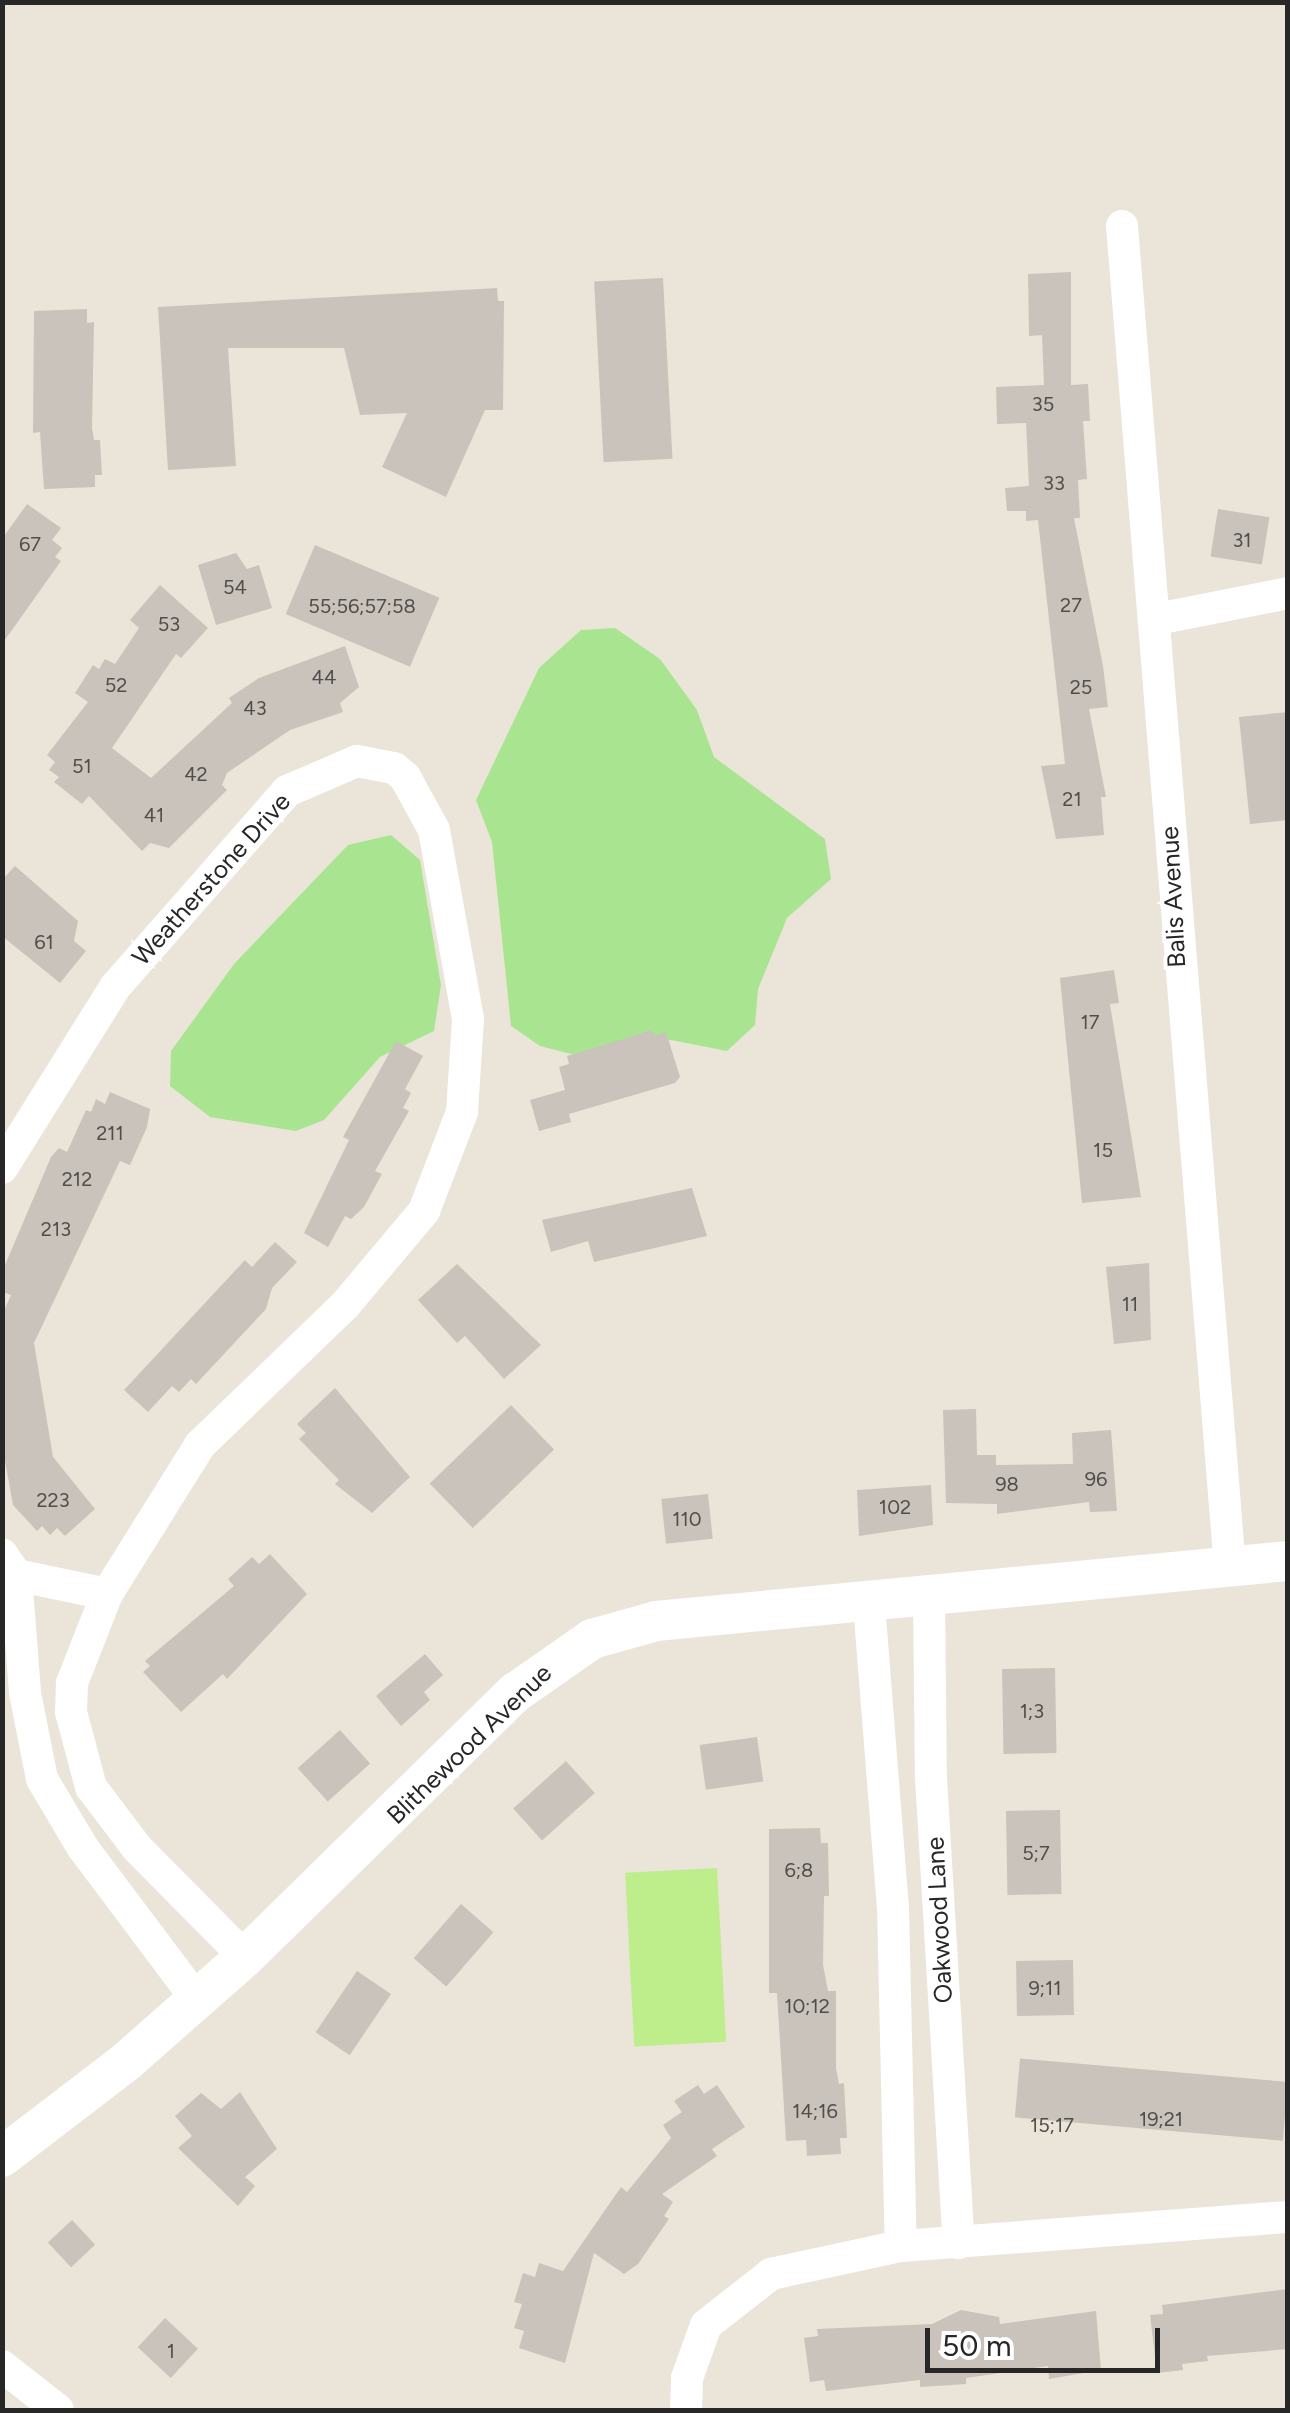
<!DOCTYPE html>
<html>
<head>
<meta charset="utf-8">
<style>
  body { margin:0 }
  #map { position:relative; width:1290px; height:2413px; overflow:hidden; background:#ebe4d8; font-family:Figtree,sans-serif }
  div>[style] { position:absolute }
  .green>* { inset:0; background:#a9e591 }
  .pitch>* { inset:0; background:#beed8b; transform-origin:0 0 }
  .building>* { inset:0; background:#c9c3bb; transform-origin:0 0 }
  .minor>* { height:32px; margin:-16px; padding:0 16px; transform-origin:16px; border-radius:16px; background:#fff }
  .tertiary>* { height:40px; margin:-20px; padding:0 20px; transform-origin:20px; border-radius:20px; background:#fff }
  span { translate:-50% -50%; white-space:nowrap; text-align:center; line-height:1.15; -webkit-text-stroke:8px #fff; paint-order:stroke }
  .number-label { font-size:20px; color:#504e4c }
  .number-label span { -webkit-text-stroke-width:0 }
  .street-label { font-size:25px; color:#272727 }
  .frame { position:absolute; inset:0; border:5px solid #272727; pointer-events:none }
  .scale { position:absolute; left:925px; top:2328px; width:235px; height:45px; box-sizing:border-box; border:5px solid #272727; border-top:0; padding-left:12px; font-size:30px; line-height:35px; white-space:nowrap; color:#272727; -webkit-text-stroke:8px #fff; paint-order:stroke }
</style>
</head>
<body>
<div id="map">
  <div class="green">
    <i style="clip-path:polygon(615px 628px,660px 659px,697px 710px,714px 757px,825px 839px,831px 879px,787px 918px,758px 989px,755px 1025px,727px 1051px,671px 1040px,575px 1055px,540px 1046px,511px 1026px,492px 842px,476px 800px,539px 668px,581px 630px)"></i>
    <i style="clip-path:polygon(391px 835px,420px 860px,441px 985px,434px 1031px,380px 1057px,324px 1120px,296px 1131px,210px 1117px,170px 1086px,171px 1051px,234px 964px,348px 845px)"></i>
  </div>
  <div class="pitch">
    <i style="left:717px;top:1868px;width:174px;height:92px;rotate:87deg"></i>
  </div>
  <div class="building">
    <i style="clip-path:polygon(1071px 272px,1071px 385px,1088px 384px,1090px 421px,1083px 421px,1087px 479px,1078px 480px,1080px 518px,1074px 518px,1103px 666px,1108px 707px,1089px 709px,1106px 797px,1101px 797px,1104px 835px,1056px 839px,1041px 766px,1065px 764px,1038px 520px,1026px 521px,1026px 511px,1007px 511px,1005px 488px,1029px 486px,1026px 423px,997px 424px,996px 387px,1044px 385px,1042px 335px,1029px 336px,1028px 274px)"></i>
    <i style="left:663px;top:278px;width:181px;height:69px;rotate:87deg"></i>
    <i style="clip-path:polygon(497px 288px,498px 301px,504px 301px,503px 410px,485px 410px,446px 497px,382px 467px,407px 413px,360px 415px,344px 348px,228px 348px,236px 466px,168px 470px,158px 307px)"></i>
    <i style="clip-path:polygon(87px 309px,87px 323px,94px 322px,92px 428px,94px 440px,100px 440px,102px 475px,95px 475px,95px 487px,44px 489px,40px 432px,33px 433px,34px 311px)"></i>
    <i style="clip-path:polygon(27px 504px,61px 528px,52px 540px,62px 548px,55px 557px,61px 561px,2px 644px,2px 539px)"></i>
    <i style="left:1218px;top:509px;width:52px;height:48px;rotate:9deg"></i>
    <i style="left:315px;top:545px;width:135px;height:75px;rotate:23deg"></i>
    <i style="clip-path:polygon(236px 553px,247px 569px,259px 565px,272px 608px,216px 625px,198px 565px)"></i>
    <i style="clip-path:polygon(160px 585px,208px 628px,181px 658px,176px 654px,112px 748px,151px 778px,232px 703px,229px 698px,259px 678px,345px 646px,359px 687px,340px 703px,343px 712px,290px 730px,227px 773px,222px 785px,227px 790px,169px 848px,150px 843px,142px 851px,89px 796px,82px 804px,54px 782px,59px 777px,49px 770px,55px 762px,47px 755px,88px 702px,75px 693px,93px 665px,99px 669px,105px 659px,115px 664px,139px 628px,130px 620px)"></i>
    <i style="clip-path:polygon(1288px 712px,1288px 820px,1250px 824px,1239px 717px)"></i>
    <i style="clip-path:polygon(15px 866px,78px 921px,74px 941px,86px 951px,60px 983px,2px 936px,2px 880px)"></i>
    <i style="clip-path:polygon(1114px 970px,1119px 1003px,1110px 1004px,1141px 1197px,1082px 1203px,1060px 978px)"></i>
    <i style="clip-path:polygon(652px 1030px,654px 1036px,666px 1032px,680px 1077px,675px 1083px,569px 1114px,571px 1122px,539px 1131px,530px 1100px,565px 1090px,559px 1067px,569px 1064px,567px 1056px)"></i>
    <i style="clip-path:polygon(396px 1041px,423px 1056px,405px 1089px,411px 1093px,403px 1108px,409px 1111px,375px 1171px,382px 1174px,364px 1207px,351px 1219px,345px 1216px,328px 1247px,304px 1233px,349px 1140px,343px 1137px)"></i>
    <i style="clip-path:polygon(110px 1092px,150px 1109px,147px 1127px,130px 1165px,120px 1161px,34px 1343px,53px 1457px,95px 1509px,65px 1536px,57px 1528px,50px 1535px,42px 1526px,37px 1531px,13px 1505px,2px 1444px,2px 1315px,11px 1295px,2px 1292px,2px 1272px,51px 1157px,59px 1148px,67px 1152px,86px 1110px,91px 1112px,96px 1099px,105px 1104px)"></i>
    <i style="clip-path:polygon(692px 1188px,707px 1236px,594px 1262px,588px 1241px,551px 1252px,542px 1220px)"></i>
    <i style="clip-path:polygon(275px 1242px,297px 1262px,272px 1288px,266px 1309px,196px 1384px,191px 1379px,179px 1392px,172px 1386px,148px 1412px,124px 1390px,245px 1260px,252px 1267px)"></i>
    <i style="clip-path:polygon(1149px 1263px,1151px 1340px,1114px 1344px,1106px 1267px)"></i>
    <i style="clip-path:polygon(457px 1264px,541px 1345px,504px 1379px,465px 1336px,457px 1343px,418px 1300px)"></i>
    <i style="clip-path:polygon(335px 1388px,410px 1477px,372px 1513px,335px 1484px,339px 1480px,299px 1439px,306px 1433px,297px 1424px)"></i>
    <i style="left:511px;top:1405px;width:62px;height:113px;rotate:46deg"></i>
    <i style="clip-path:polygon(976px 1409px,977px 1455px,996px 1455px,996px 1465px,1073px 1464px,1072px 1433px,1111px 1430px,1117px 1511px,1090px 1512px,1089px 1502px,997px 1514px,997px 1504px,946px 1503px,943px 1410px)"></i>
    <i style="clip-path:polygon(931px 1485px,933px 1525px,859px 1536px,857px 1490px)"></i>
    <i style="left:708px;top:1494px;width:45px;height:47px;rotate:84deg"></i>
    <i style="clip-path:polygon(270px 1554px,307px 1594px,227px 1679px,223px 1674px,181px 1712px,143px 1672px,150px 1666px,145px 1661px,234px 1586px,228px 1579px,252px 1557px,259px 1564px)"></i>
    <i style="clip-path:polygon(425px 1654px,443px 1675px,424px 1692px,430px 1700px,401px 1726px,376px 1696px)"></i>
    <i style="left:1055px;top:1668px;width:85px;height:53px;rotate:89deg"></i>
    <i style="left:340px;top:1730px;width:45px;height:57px;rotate:48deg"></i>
    <i style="left:757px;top:1737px;width:45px;height:58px;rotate:82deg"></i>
    <i style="left:566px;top:1761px;width:43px;height:71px;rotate:48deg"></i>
    <i style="left:1060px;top:1810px;width:84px;height:54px;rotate:89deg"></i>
    <i style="clip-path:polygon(820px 1828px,821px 1843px,828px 1843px,829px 1896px,824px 1896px,823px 1965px,828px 1991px,836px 1991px,836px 2068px,839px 2084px,844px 2083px,847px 2138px,840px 2138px,841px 2154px,807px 2156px,806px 2140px,786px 2141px,777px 1993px,769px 1993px,769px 1829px)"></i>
    <i style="left:461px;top:1904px;width:43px;height:72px;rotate:41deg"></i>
    <i style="left:1073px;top:1960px;width:55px;height:57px;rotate:89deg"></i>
    <i style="left:357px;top:1971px;width:41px;height:74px;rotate:34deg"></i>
    <i style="left:1288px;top:2082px;width:59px;height:269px;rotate:95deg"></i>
    <i style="clip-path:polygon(698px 2085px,704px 2094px,717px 2085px,745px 2127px,712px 2149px,717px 2156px,662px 2194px,673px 2202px,664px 2216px,669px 2219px,638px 2264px,624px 2274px,594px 2253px,565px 2363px,519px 2348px,524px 2331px,514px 2328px,522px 2304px,514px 2302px,523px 2273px,535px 2277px,539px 2263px,563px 2271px,621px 2187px,627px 2192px,671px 2138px,663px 2125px,682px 2112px,674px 2101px)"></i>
    <i style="clip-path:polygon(240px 2092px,277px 2149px,245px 2177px,255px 2186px,238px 2206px,178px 2148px,192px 2136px,175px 2116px,201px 2093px,221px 2109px)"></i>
    <i style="left:72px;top:2220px;width:34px;height:33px;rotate:47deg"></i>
    <i style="clip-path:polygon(1288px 2289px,1288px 2349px,1207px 2356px,1208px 2361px,1182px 2364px,1183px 2370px,1157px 2373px,1150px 2315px,1163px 2314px,1162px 2305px)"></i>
    <i style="clip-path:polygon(961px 2310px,999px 2317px,1000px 2324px,1096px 2311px,1101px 2370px,1049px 2379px,1048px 2366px,966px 2378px,966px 2384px,920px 2387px,920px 2380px,826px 2391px,824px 2380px,810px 2382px,804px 2338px,818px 2336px,817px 2329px,932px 2324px)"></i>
    <i style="left:165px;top:2318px;width:45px;height:40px;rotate:43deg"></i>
  </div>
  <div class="minor">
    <i style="left:1122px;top:226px;width:1345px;rotate:85.4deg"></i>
    <i style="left:1157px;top:619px;width:134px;rotate:-11.2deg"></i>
    <i style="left:2px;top:1168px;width:213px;rotate:-58deg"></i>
    <i style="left:115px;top:987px;width:261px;rotate:-48.7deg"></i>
    <i style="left:287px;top:791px;width:76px;rotate:-23.2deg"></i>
    <i style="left:357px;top:761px;width:38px;rotate:11deg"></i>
    <i style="left:394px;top:768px;width:14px;rotate:39deg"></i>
    <i style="left:405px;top:777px;width:60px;rotate:61.3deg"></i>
    <i style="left:434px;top:830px;width:192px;rotate:79.8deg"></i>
    <i style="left:468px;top:1019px;width:93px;rotate:93.7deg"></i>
    <i style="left:462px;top:1112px;width:106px;rotate:111deg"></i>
    <i style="left:424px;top:1211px;width:123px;rotate:130deg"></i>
    <i style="left:345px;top:1305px;width:202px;rotate:136deg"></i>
    <i style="left:200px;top:1445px;width:176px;rotate:122deg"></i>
    <i style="left:107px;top:1594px;width:93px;rotate:-168.2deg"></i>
    <i style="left:16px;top:1575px;width:25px;rotate:-124deg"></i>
    <i style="left:16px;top:1575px;width:118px;rotate:85.6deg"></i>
    <i style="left:25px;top:1693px;width:88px;rotate:78.8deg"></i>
    <i style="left:42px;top:1779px;width:80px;rotate:59.3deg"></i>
    <i style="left:83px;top:1848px;width:190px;rotate:53.1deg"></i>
    <i style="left:107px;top:1594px;width:96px;rotate:111.5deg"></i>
    <i style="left:72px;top:1683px;width:29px;rotate:92deg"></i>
    <i style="left:71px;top:1712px;width:78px;rotate:75.1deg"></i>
    <i style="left:91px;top:1787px;width:76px;rotate:53deg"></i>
    <i style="left:137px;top:1848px;width:153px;rotate:45.3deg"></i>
    <i style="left:929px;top:1597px;width:181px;rotate:89.4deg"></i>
    <i style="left:931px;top:1778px;width:466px;rotate:86.6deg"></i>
    <i style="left:869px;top:1604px;width:303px;rotate:85.5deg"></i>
    <i style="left:893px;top:1906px;width:340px;rotate:88.7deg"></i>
    <i style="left:2px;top:2366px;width:71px;rotate:38.2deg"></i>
    <i style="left:686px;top:2410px;width:32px;rotate:-88deg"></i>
    <i style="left:687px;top:2378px;width:56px;rotate:-70.3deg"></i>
    <i style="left:706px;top:2325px;width:83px;rotate:-38.1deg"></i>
    <i style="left:771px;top:2274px;width:133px;rotate:-12.2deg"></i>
    <i style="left:901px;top:2246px;width:388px;rotate:-4.3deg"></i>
  </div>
  <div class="tertiary">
    <i style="left:2px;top:2157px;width:158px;rotate:-37.5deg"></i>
    <i style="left:127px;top:2061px;width:157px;rotate:-41.4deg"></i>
    <i style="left:245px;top:1957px;width:379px;rotate:-44.4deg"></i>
    <i style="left:516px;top:1692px;width:93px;rotate:-34.9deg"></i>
    <i style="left:592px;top:1639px;width:66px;rotate:-15.7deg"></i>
    <i style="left:656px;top:1621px;width:635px;rotate:-5.42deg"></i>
  </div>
  <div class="number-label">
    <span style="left:1043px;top:404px">35</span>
    <span style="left:1054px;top:483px">33</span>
    <span style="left:1242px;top:540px">31</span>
    <span style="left:30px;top:544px">67</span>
    <span style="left:235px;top:587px">54</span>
    <span style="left:1071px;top:605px">27</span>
    <span style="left:362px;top:606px">55;56;57;58</span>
    <span style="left:169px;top:624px">53</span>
    <span style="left:324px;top:677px">44</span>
    <span style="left:116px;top:685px">52</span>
    <span style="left:1081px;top:687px">25</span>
    <span style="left:255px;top:708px">43</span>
    <span style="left:82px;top:766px">51</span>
    <span style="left:196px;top:774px">42</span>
    <span style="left:1072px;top:799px">21</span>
    <span style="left:154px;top:815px">41</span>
    <span style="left:44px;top:942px">61</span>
    <span style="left:1090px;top:1022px">17</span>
    <span style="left:110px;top:1133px">211</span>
    <span style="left:1103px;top:1150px">15</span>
    <span style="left:77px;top:1179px">212</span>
    <span style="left:56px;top:1229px">213</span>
    <span style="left:1130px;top:1304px">11</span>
    <span style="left:1096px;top:1479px">96</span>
    <span style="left:1007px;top:1484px">98</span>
    <span style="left:53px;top:1500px">223</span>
    <span style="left:895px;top:1507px">102</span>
    <span style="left:687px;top:1519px">110</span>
    <span style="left:1032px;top:1711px">1;3</span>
    <span style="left:1036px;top:1853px">5;7</span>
    <span style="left:799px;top:1870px">6;8</span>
    <span style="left:1045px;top:1988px">9;11</span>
    <span style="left:807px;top:2006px">10;12</span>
    <span style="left:815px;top:2111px">14;16</span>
    <span style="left:1161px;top:2119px">19;21</span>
    <span style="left:1052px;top:2125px">15;17</span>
    <span style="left:171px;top:2351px">1</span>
  </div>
  <div class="street-label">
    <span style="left:211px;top:879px;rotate:-48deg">Weatherstone Drive</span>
    <span style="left:1173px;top:897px;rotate:-93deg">Balis Avenue</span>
    <span style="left:469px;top:1744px;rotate:-44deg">Blithewood Avenue</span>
    <span style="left:939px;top:1920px;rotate:-93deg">Oakwood Lane</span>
  </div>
  <div class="frame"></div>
  <div class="scale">50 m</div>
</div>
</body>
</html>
